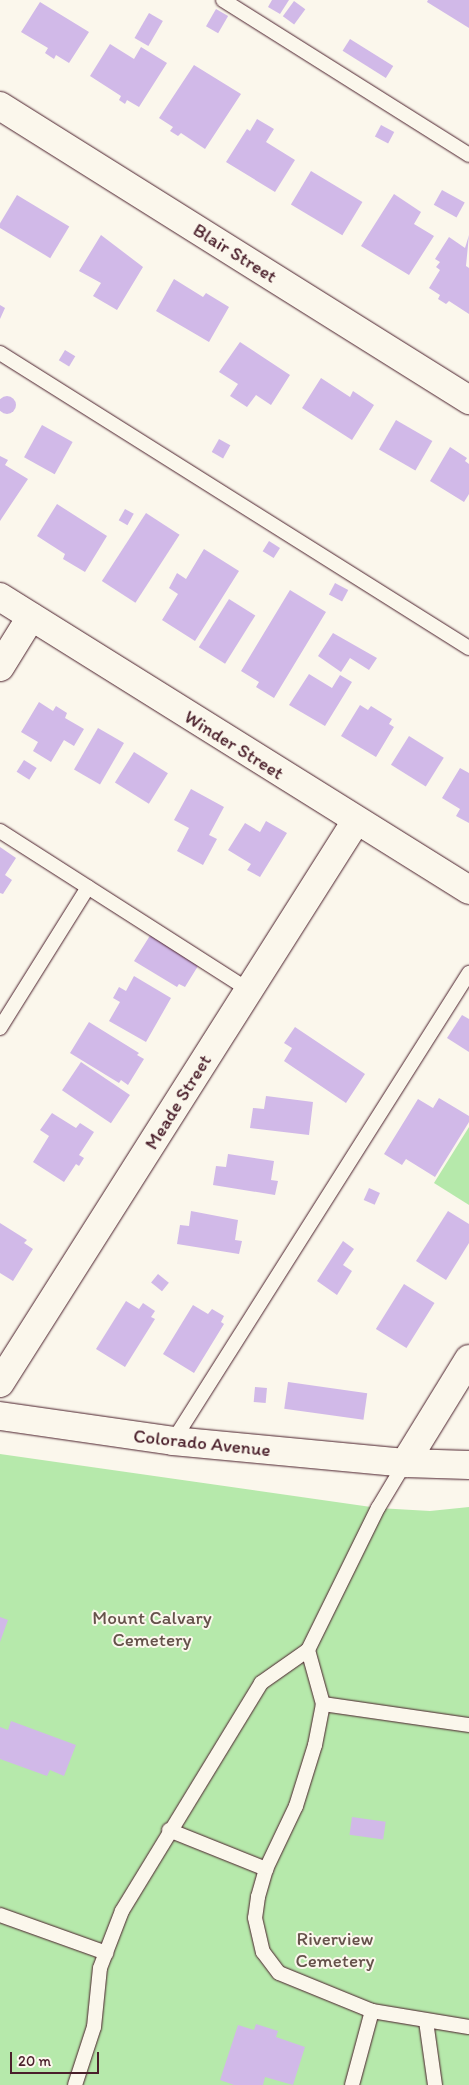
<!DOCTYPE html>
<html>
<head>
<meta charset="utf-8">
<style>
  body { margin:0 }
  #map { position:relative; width:469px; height:2085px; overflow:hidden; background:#fbf7ec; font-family:Itim,sans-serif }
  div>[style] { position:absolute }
  .green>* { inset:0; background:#b6e9ab }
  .building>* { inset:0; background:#d1b9e8; transform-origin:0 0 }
  .round { border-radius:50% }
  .roads { filter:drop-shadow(0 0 1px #4a1f2b) drop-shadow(0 0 1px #4a1f2b) }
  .service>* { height:14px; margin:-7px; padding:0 7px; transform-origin:7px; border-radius:7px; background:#fbf7ec }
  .minor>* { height:28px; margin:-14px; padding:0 14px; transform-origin:14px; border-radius:14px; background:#fbf7ec }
  .tertiary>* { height:28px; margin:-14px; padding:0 14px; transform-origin:14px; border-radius:14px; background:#fbf7ec }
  span { translate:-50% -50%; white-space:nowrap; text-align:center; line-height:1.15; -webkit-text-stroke:4px #fbf7ec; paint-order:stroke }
  .street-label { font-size:19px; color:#4a1f2b }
  .park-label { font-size:19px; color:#65524b }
  .scale { position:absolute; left:10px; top:2052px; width:89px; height:22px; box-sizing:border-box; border:2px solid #4a1f2b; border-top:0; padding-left:6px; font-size:15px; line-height:18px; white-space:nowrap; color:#4a1f2b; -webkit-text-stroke:4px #fbf7ec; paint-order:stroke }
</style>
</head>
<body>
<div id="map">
  <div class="green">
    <i style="clip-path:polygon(469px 1127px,469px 1205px,434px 1183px)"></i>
    <i style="clip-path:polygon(0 1454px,378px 1508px,430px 1511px,469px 1507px,469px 2085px,0 2085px)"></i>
  </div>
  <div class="building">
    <i style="clip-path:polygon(272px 0,289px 0,280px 14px,268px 7px)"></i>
    <i style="clip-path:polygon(428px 0,469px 0,469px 28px,427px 2px)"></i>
    <i style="left:294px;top:1px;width:14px;height:19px;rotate:36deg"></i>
    <i style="clip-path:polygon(40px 2px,89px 32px,69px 63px,56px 55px,54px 59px,45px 53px,48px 48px,21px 32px)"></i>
    <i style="left:216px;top:9px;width:14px;height:20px;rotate:30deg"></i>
    <i style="left:149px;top:13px;width:16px;height:29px;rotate:30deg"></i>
    <i style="left:350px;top:39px;width:51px;height:14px;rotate:32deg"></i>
    <i style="clip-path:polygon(110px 44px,134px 59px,141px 47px,167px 63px,139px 107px,127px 100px,125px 104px,119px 100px,121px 96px,90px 76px)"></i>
    <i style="clip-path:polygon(194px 65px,241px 94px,205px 149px,181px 133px,178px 136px,170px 131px,173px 127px,159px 118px)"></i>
    <i style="clip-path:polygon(257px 119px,274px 129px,266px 142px,295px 160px,275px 192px,226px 162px,247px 129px,250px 131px)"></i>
    <i style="left:381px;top:125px;width:15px;height:13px;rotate:28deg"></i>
    <i style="left:311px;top:171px;width:60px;height:39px;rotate:31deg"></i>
    <i style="left:442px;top:190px;width:26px;height:17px;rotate:29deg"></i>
    <i style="clip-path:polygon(394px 194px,421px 212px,414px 224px,434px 236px,409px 275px,361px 246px)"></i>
    <i style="left:17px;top:195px;width:61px;height:37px;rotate:31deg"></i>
    <i style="clip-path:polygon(101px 235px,143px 267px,117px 310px,93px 296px,101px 283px,79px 271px)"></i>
    <i style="clip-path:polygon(469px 235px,466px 266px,469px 268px,469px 314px,449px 301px,446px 304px,438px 299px,440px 295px,429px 288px,440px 270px,436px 267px,440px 262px,435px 259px,449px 237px,465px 248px)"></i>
    <i style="clip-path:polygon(174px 279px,203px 297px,206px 293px,229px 307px,209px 342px,156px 311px)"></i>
    <i style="clip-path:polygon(0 305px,5px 308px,0 319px)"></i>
    <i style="clip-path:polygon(240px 342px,290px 375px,271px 405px,256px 395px,247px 407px,230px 396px,238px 384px,219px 372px)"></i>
    <i style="left:65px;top:350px;width:12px;height:12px;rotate:31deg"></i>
    <i style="clip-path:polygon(321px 378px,350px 397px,353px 391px,374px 405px,352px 440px,302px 408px)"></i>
    <i class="round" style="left:-2px;top:396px;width:18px;height:18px"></i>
    <i style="left:396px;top:420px;width:42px;height:34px;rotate:30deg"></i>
    <i style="left:42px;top:425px;width:35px;height:37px;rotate:29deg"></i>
    <i style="left:219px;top:439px;width:13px;height:15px;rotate:29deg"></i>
    <i style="clip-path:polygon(450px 447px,467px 458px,465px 461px,469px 464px,469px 494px,464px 502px,430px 481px)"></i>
    <i style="clip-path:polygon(0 456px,8px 460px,5px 465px,28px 479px,0 521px)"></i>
    <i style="clip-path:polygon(57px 504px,107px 536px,85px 572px,63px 559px,65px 554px,37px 536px)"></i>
    <i style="left:125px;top:509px;width:10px;height:13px;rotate:29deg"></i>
    <i style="left:146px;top:513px;width:40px;height:81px;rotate:33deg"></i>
    <i style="left:269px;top:541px;width:13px;height:12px;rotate:32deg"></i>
    <i style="clip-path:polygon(204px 549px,239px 571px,195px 641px,162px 620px,178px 594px,169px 588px,177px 573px,186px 579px)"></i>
    <i style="left:335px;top:583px;width:15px;height:13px;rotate:28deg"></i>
    <i style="clip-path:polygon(290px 590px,326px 612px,274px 698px,256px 687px,259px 682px,241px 671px)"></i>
    <i style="left:229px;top:599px;width:31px;height:57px;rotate:32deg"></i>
    <i style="clip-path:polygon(333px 633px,377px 658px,369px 670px,350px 658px,341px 672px,318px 656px)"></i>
    <i style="clip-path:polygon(309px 674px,332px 688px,340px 675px,352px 682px,325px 726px,289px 705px)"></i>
    <i style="clip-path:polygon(39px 702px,53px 711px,56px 706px,67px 713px,65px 718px,84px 729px,74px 746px,64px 740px,51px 762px,33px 751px,38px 742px,21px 732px)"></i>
    <i style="clip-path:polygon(360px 705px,368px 710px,371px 706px,392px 719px,389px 724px,394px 727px,376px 757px,341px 736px)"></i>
    <i style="left:98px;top:728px;width:30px;height:48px;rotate:30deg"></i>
    <i style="left:409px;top:736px;width:41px;height:34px;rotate:32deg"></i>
    <i style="left:134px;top:752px;width:40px;height:36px;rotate:32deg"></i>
    <i style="left:24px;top:760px;width:15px;height:14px;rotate:32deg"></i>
    <i style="clip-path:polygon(460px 768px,469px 773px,469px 823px,456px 816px,460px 809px,442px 798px)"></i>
    <i style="clip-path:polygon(191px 789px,224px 807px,209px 835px,217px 839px,203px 865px,177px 851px,189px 828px,174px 820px)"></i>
    <i style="clip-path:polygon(266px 821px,287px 833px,260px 877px,247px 870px,251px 864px,228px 850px,245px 823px,260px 832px)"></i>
    <i style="clip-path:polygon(0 847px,16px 858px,5px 875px,12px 880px,3px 894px,0 893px)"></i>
    <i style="clip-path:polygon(151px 934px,198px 966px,185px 987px,179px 984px,177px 987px,134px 961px)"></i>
    <i style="clip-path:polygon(134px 976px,171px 998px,146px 1042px,109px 1021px,120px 1002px,113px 998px,119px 987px,126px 991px)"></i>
    <i style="clip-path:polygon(462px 1015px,469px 1019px,469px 1052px,447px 1038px)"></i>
    <i style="clip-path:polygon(89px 1022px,139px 1053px,137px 1055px,144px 1059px,128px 1085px,121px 1080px,119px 1083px,70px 1053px)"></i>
    <i style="clip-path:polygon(295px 1027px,365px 1074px,346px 1103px,284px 1061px,292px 1048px,284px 1043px)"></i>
    <i style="left:81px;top:1062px;width:59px;height:34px;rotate:34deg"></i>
    <i style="clip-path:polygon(266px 1096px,313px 1102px,309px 1135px,250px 1128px,253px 1108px,264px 1109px)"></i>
    <i style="clip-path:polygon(439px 1098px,469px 1116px,469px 1122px,435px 1177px,406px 1159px,402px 1165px,384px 1154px,418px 1099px,433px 1108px)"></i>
    <i style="clip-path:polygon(52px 1113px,76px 1128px,80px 1123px,94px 1132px,79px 1155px,84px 1158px,79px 1166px,76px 1164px,64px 1182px,33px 1162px,49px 1136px,40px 1130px)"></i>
    <i style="clip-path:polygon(228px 1154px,274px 1161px,271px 1180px,278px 1181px,275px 1195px,213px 1185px,216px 1166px,226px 1167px)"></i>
    <i style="left:369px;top:1188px;width:12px;height:13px;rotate:24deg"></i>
    <i style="clip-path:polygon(191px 1211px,238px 1220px,235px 1240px,242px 1241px,239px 1254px,177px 1244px,180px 1225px,189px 1226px)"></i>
    <i style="clip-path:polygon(448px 1211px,469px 1224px,469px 1243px,446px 1280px,416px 1261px)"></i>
    <i style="clip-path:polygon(0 1223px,27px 1240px,24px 1243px,33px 1249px,13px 1281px,0 1273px)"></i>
    <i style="clip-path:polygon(343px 1241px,354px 1249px,343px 1265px,352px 1271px,337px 1295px,317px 1281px)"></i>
    <i style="left:158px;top:1274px;width:14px;height:11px;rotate:39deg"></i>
    <i style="left:404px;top:1284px;width:36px;height:53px;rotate:32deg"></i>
    <i style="clip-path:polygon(126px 1301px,139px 1309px,143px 1303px,155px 1311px,151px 1317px,155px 1319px,125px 1367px,96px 1349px)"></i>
    <i style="clip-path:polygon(193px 1305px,208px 1314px,212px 1309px,224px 1316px,221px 1322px,224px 1324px,194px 1373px,163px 1354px)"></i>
    <i style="left:288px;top:1382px;width:80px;height:27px;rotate:8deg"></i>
    <i style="left:255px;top:1387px;width:12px;height:15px;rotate:5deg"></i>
    <i style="clip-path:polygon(0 1617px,8px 1620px,0 1642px)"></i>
    <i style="clip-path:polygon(11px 1721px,76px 1745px,64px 1776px,50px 1770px,47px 1776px,0 1759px,0 1727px,8px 1730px)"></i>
    <i style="left:352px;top:1817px;width:34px;height:18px;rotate:8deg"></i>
    <i style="clip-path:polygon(256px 2024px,278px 2031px,276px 2037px,305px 2047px,293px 2085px,265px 2077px,263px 2085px,234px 2085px,220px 2080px,238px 2025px,254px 2030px)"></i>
  </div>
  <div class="roads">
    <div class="service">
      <i style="left:223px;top:0;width:291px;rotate:32.2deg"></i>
      <i style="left:0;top:353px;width:554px;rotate:32.17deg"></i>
      <i style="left:0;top:831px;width:295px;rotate:32.6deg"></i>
      <i style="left:0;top:1028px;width:166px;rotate:-58deg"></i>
      <i style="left:173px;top:1441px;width:554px;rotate:-57.69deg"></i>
      <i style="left:308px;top:1650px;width:56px;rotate:74.5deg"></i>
      <i style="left:323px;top:1704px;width:42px;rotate:101deg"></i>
      <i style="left:315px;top:1745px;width:64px;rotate:107.3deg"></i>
      <i style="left:296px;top:1806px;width:70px;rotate:115.5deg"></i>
      <i style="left:266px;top:1869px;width:29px;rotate:106deg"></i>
      <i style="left:258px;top:1897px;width:21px;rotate:98deg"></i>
      <i style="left:255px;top:1918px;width:35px;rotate:77deg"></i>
      <i style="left:263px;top:1952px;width:26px;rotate:53deg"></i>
      <i style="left:279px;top:1973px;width:100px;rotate:22.2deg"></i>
      <i style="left:372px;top:2011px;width:98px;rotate:9.4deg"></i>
      <i style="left:323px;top:1704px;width:148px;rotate:8.2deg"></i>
      <i style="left:169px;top:1830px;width:105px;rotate:21.9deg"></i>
      <i style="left:0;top:1915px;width:113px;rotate:19.7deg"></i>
      <i style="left:426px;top:2021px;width:65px;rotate:82deg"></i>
      <i style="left:75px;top:2085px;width:61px;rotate:-71.9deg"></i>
      <i style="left:94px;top:2027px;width:59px;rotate:-84.2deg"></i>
      <i style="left:100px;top:1968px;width:61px;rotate:-68.9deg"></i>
      <i style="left:122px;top:1911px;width:267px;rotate:-58.6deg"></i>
      <i style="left:261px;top:1683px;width:57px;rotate:-35.1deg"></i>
      <i style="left:308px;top:1650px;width:158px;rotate:-63.8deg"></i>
      <i style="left:378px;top:1508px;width:52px;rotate:-59deg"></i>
      <i style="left:352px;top:2085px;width:77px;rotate:-74.9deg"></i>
    </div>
    <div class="minor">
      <i style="left:0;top:106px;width:554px;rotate:32.08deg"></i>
      <i style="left:0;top:597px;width:553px;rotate:31.99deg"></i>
      <i style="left:0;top:667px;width:59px;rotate:-58.2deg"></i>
      <i style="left:0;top:1383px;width:665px;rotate:-57.65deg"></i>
      <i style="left:405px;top:1463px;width:122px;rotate:-58.4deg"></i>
    </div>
    <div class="tertiary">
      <i style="left:0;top:1416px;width:175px;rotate:8.2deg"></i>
      <i style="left:173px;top:1441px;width:233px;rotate:5.4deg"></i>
      <i style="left:405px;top:1463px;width:64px;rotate:1.8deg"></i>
    </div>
  </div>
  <div class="street-label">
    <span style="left:235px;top:253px;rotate:32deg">Blair Street</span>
    <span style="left:234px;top:745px;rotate:32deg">Winder Street</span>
    <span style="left:178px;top:1102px;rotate:-58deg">Meade Street</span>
    <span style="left:202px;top:1443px;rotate:6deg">Colorado Avenue</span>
  </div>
  <div class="park-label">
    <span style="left:152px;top:1629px">Mount Calvary<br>Cemetery</span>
    <span style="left:335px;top:1950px">Riverview<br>Cemetery</span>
  </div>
  <div class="scale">20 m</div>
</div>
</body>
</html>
